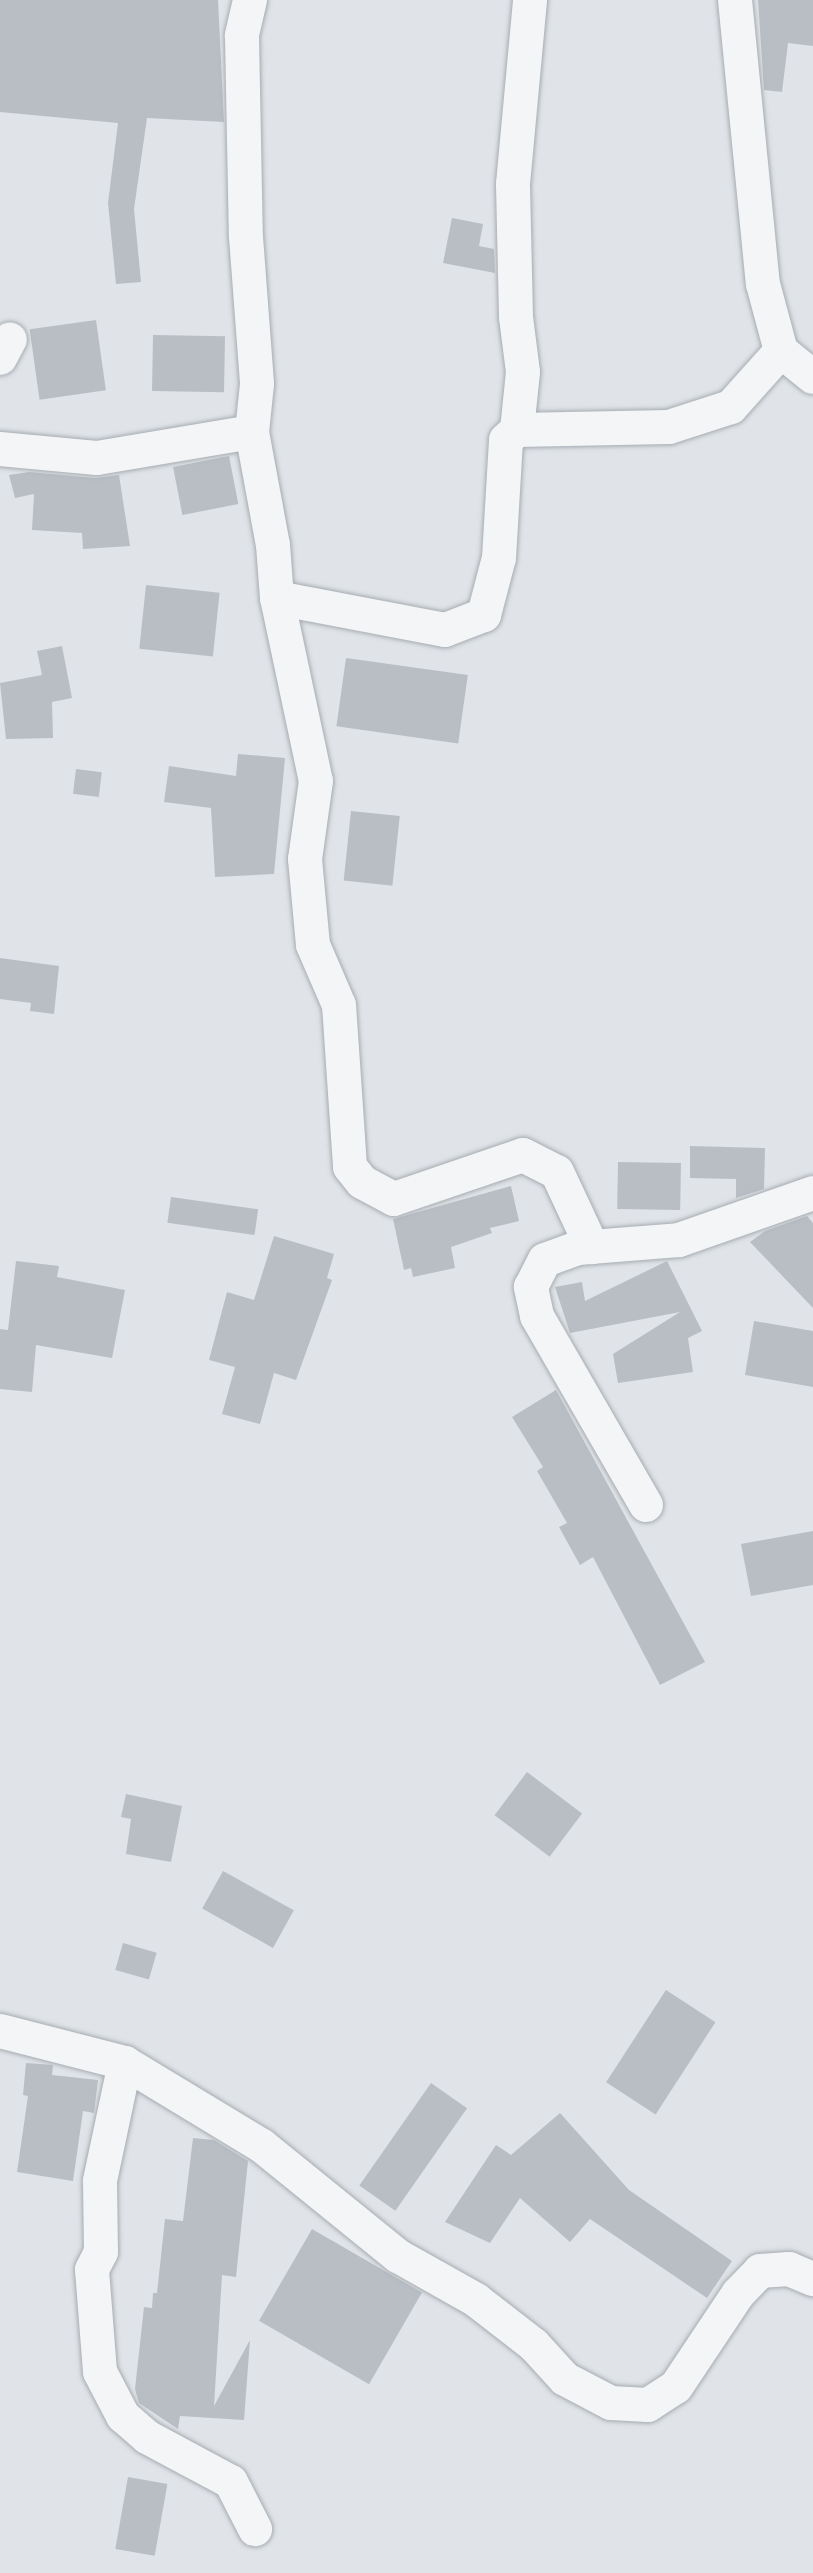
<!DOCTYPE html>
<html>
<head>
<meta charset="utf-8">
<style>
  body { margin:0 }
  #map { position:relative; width:813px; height:2573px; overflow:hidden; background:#e0e4e8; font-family:"PT Sans",sans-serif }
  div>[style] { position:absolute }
  .building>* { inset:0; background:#b8bec4; transform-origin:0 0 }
  .roads { filter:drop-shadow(0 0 2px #a6acb2) drop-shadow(0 0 2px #a6acb2) }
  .street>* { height:34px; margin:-17px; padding:0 17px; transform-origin:17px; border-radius:17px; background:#f3f5f7 }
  span { translate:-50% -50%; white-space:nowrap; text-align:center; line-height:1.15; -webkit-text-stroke:6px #f0f3f6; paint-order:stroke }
</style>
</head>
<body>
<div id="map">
  <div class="building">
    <i style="clip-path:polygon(0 0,218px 0,224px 122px,147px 118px,134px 209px,141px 282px,116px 284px,108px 203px,118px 123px,0 112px)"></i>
    <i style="clip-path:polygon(758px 0,813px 0,813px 46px,788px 43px,782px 92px,764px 90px)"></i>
    <i style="clip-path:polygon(452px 218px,483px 224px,479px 246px,494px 249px,495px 273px,443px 263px)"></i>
    <i style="left:96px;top:320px;width:71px;height:67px;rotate:82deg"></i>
    <i style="left:153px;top:335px;width:72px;height:56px;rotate:1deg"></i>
    <i style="left:229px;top:456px;width:49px;height:57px;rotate:79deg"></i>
    <i style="clip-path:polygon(29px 472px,95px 478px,119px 475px,130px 546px,83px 549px,82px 533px,32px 530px,34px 494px,15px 498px,9px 475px)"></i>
    <i style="left:146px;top:585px;width:74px;height:64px;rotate:6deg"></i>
    <i style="clip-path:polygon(62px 646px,72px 698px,52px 702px,53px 738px,6px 739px,0 683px,42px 675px,37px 651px)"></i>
    <i style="left:346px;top:658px;width:123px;height:69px;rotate:8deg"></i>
    <i style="clip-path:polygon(238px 754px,285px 758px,274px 874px,215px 877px,211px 808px,164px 802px,169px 766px,236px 776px)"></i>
    <i style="left:76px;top:769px;width:26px;height:25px;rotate:7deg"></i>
    <i style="left:351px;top:811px;width:49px;height:70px;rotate:6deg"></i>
    <i style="clip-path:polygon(0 958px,59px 966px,54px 1014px,30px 1011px,31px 1003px,0 999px)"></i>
    <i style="clip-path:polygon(690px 1146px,765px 1148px,764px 1189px,736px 1198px,736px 1179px,690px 1178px)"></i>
    <i style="left:618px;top:1162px;width:63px;height:47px;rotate:1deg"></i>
    <i style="clip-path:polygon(511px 1186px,519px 1221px,490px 1228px,492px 1233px,451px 1247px,455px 1268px,413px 1277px,411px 1268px,404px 1270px,393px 1219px)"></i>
    <i style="left:171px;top:1197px;width:88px;height:26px;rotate:8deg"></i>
    <i style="clip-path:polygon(807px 1216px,813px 1223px,813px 1308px,750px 1242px,765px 1231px)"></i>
    <i style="clip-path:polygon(274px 1236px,334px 1254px,327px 1278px,332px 1280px,296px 1380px,274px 1373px,260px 1424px,222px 1414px,235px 1367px,209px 1360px,227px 1292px,254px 1300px)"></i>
    <i style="clip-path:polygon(16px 1261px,59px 1266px,57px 1277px,125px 1290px,112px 1358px,36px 1345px,32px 1392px,0 1389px,0 1329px,8px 1330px)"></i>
    <i style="clip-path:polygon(667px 1261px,702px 1331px,688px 1338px,693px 1372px,618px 1383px,613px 1354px,680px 1312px,570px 1333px,555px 1287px,582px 1282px,585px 1301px)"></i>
    <i style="clip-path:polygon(754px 1321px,813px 1331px,813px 1387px,745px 1375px)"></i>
    <i style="clip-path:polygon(556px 1390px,705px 1662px,660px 1685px,593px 1557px,580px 1565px,559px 1527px,567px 1523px,537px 1471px,543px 1467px,512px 1417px)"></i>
    <i style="clip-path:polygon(813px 1531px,813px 1585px,751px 1596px,741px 1544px)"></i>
    <i style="left:527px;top:1772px;width:69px;height:54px;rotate:37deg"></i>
    <i style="clip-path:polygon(126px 1794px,182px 1806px,171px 1862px,126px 1854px,131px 1819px,121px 1817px)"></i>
    <i style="left:223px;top:1871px;width:81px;height:43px;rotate:29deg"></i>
    <i style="left:123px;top:1943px;width:35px;height:28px;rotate:16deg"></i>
    <i style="left:666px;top:1990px;width:59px;height:110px;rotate:33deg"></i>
    <i style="clip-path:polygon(26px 2063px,53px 2065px,52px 2075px,98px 2080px,94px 2113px,83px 2111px,73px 2181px,17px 2172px,28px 2096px,23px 2095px)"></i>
    <i style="left:431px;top:2083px;width:44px;height:125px;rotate:35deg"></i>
    <i style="clip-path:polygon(560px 2113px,629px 2190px,732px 2261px,707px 2298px,590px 2219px,570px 2242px,520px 2198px,490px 2243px,445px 2222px,496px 2145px,511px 2155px)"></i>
    <i style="clip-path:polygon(193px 2138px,214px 2140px,248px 2161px,236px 2277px,222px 2275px,214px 2406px,250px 2340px,244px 2420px,180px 2416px,178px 2429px,139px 2403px,135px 2389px,144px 2307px,152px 2308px,153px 2293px,157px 2293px,165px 2219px,183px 2221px)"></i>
    <i style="left:312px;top:2229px;width:127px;height:106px;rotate:30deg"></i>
    <i style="left:128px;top:2477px;width:40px;height:73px;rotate:10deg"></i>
  </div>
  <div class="roads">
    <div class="street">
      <i style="left:250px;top:0;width:37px;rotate:103deg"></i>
      <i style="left:242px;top:36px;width:201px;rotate:88.9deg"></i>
      <i style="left:246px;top:237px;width:147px;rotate:85.7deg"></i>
      <i style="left:257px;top:384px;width:48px;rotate:95.9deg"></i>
      <i style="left:252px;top:432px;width:115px;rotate:79.5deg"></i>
      <i style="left:273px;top:545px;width:53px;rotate:85.7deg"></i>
      <i style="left:277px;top:598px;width:187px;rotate:78deg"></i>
      <i style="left:316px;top:781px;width:79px;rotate:98deg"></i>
      <i style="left:305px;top:859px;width:86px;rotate:84.7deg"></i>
      <i style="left:313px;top:945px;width:65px;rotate:66.6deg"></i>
      <i style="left:339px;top:1005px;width:162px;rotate:86.1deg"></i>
      <i style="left:350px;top:1167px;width:19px;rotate:51deg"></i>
      <i style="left:362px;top:1182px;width:36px;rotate:28deg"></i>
      <i style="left:394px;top:1199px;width:136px;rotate:-18.8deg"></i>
      <i style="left:523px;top:1155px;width:38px;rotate:27deg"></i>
      <i style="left:557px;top:1172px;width:83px;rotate:65deg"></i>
      <i style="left:735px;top:0;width:285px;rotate:84.4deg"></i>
      <i style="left:763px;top:284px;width:69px;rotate:75deg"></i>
      <i style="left:781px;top:351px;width:41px;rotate:39.1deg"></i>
      <i style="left:0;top:358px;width:21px;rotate:-62deg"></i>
      <i style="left:517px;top:430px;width:58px;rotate:-84.1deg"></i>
      <i style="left:523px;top:372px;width:55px;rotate:-97.3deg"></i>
      <i style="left:516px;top:317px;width:133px;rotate:-91.3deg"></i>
      <i style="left:513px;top:184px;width:185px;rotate:-84.7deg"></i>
      <i style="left:0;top:449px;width:97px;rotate:5.3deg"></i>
      <i style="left:97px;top:458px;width:157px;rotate:-9.5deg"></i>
      <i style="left:277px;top:598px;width:171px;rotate:10.8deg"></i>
      <i style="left:445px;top:630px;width:42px;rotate:-21deg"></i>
      <i style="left:484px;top:615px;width:59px;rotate:-75.3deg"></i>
      <i style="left:499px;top:558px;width:118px;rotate:-86.6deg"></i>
      <i style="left:506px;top:440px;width:15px;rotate:-42deg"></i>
      <i style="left:517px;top:430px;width:152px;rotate:-1.1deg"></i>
      <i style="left:669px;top:427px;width:65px;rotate:-17.9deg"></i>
      <i style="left:731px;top:407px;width:75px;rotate:-48.2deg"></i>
      <i style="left:646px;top:1505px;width:218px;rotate:-120deg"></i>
      <i style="left:537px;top:1316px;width:30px;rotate:-102deg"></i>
      <i style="left:531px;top:1287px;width:30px;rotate:-63deg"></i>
      <i style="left:545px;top:1260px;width:35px;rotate:-20deg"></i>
      <i style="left:578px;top:1248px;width:101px;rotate:-4.5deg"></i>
      <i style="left:679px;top:1240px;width:142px;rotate:-19.3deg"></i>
      <i style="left:0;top:2031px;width:129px;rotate:14.4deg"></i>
      <i style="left:125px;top:2063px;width:160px;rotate:31.2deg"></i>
      <i style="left:262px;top:2146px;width:175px;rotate:39deg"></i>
      <i style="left:398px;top:2256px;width:90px;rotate:29.4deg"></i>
      <i style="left:476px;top:2300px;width:73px;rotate:37.8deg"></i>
      <i style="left:534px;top:2345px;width:46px;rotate:47.6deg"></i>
      <i style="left:565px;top:2379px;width:52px;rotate:27.6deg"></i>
      <i style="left:611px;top:2403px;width:37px;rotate:3deg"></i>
      <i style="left:648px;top:2405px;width:33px;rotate:-33deg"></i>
      <i style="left:676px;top:2387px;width:112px;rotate:-56.3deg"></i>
      <i style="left:738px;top:2294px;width:32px;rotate:-46deg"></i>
      <i style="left:760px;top:2271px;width:29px;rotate:-4deg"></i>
      <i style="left:789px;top:2269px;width:26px;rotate:23deg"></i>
      <i style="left:125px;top:2063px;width:121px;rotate:102deg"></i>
      <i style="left:100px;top:2181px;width:71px;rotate:89.2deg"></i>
      <i style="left:101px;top:2252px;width:20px;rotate:117deg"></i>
      <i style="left:92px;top:2270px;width:102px;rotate:85.5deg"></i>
      <i style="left:100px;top:2372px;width:50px;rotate:62.4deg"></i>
      <i style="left:123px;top:2416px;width:32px;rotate:41deg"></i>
      <i style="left:147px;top:2437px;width:95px;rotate:28.2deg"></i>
      <i style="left:231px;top:2482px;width:53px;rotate:62.9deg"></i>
    </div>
  </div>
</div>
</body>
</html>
